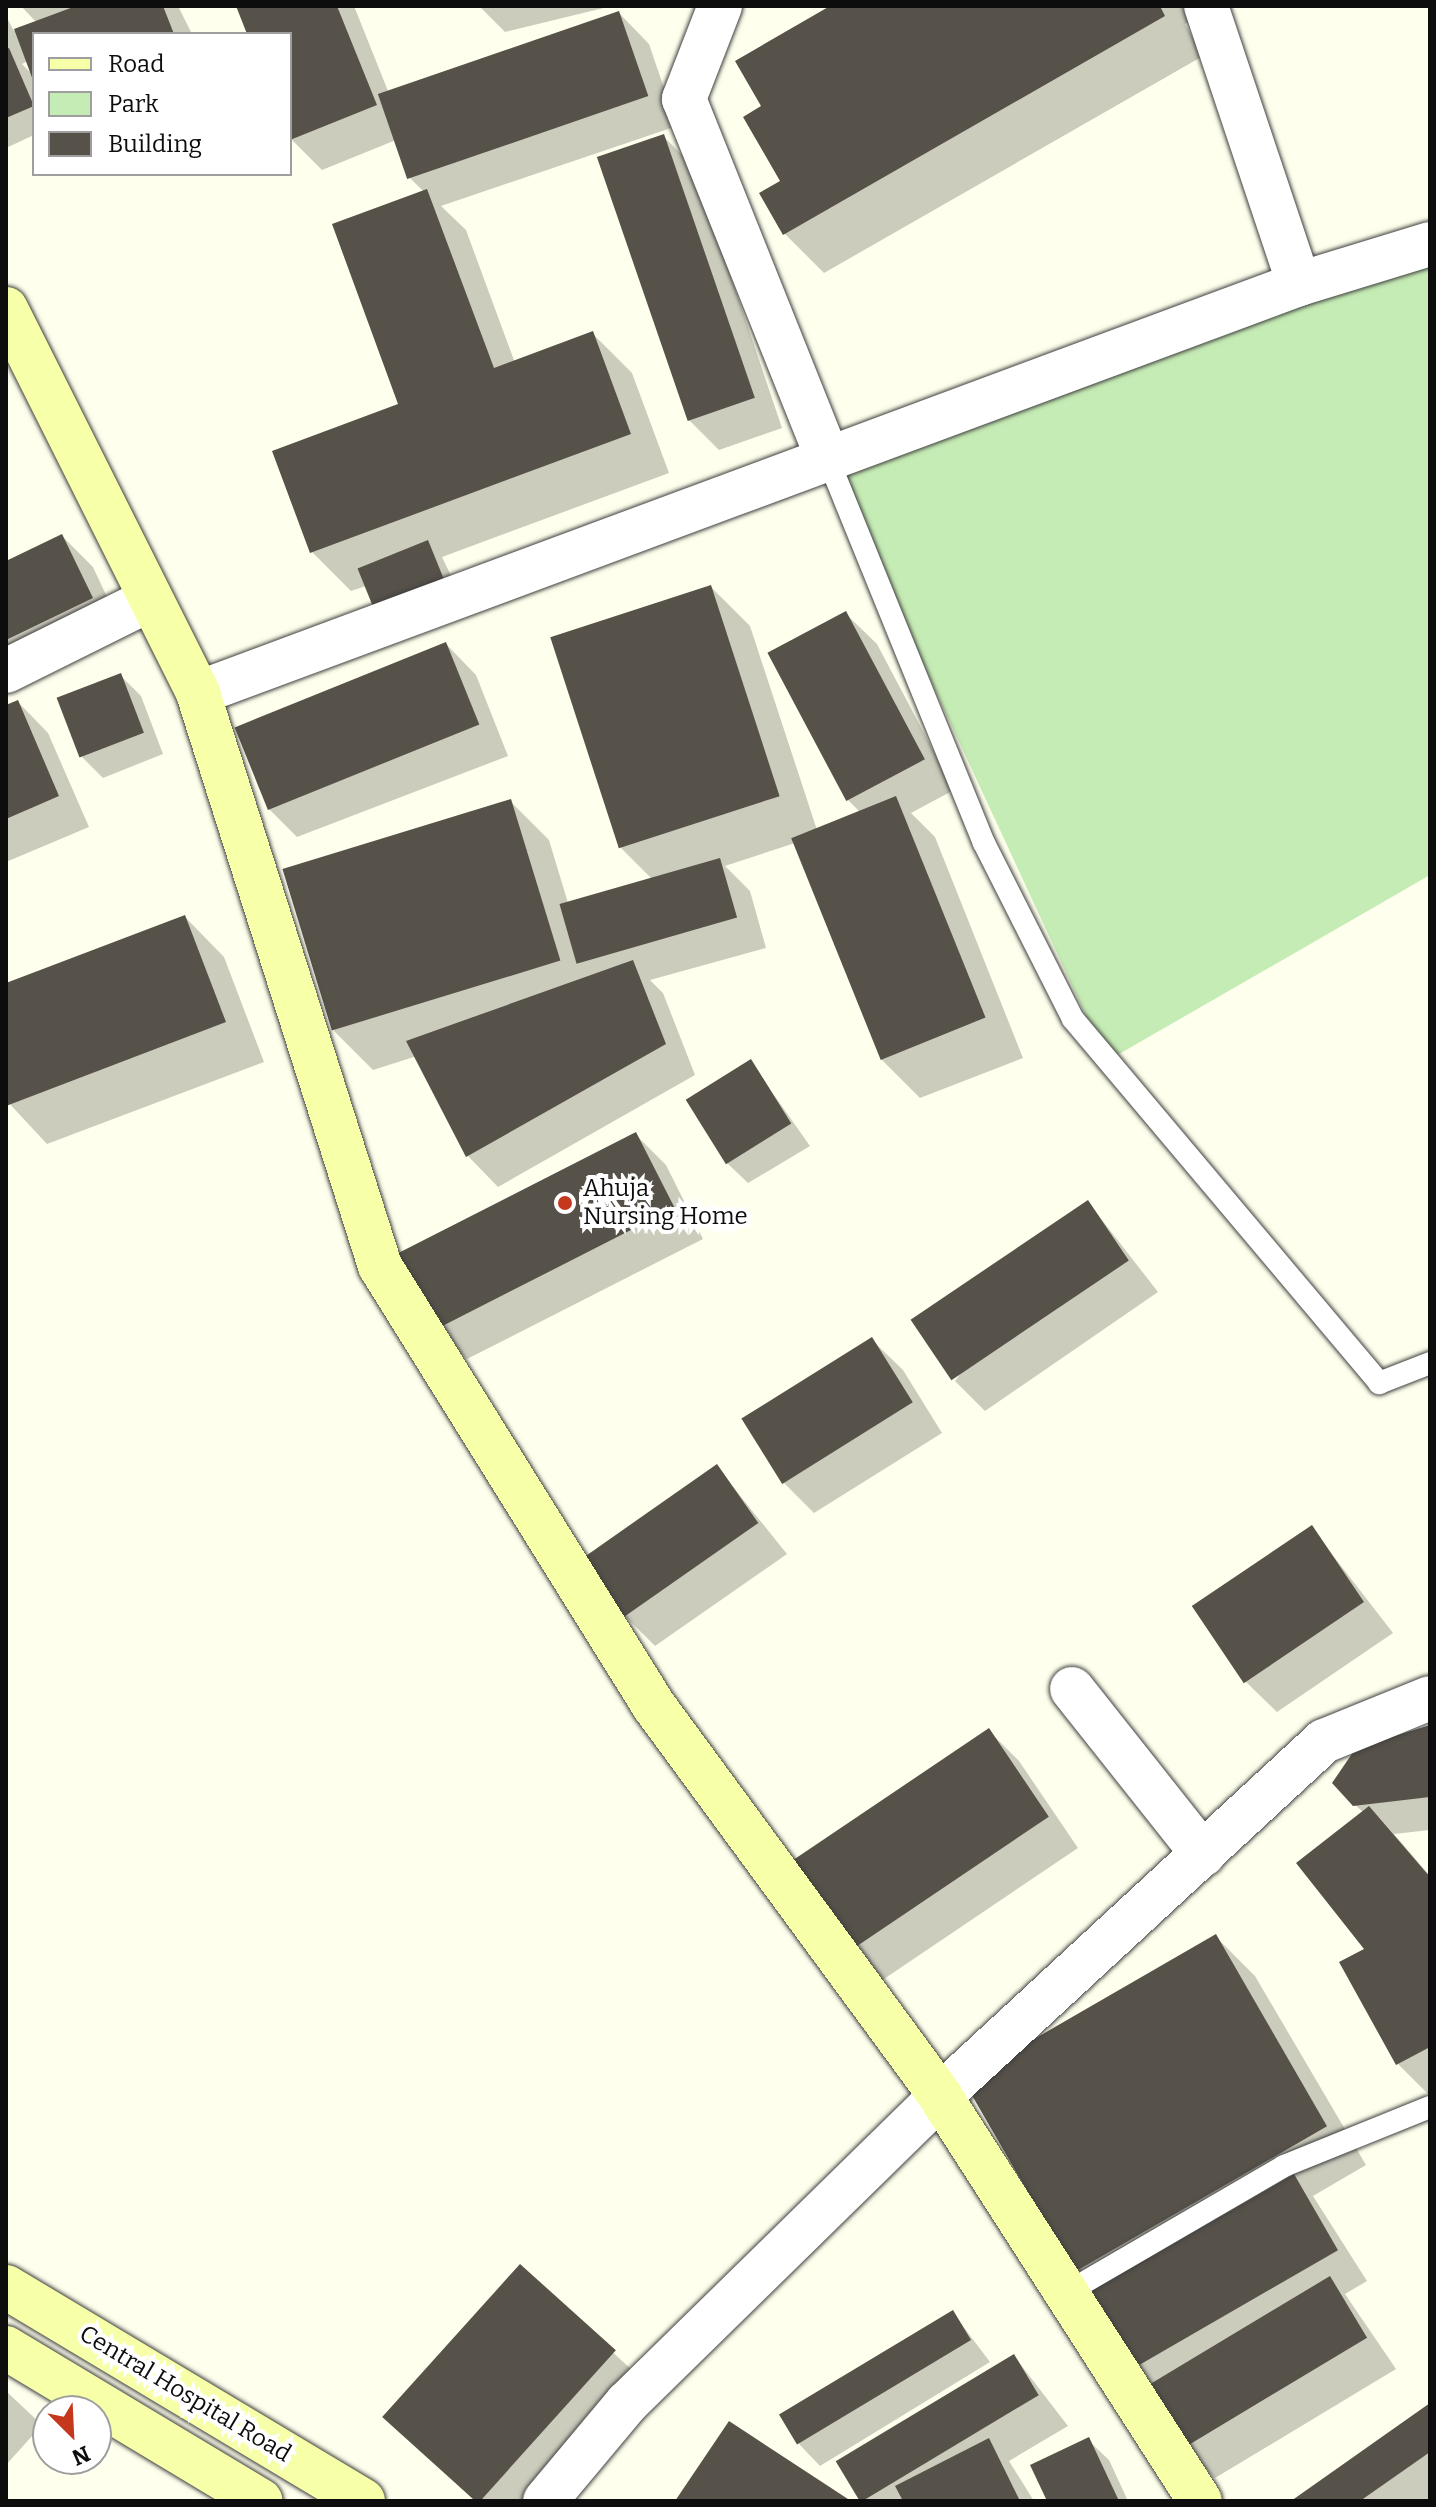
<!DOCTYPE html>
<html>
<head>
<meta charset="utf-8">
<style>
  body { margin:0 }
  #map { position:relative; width:1436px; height:2507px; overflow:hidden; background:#ffffed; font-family:Bitter,serif }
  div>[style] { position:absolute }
  .green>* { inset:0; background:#c6ecb5 }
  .shadow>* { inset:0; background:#0003 }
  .building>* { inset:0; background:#565149; transform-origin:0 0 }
  .roads { filter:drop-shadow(0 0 2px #404040) drop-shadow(0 0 2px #404040) }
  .lane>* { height:22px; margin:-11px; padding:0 11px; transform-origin:11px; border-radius:11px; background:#fff }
  .street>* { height:44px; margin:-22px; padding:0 22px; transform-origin:22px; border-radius:22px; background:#fff }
  .secondary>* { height:44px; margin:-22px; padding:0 22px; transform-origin:22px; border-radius:22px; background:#f7ffa8 }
  .dots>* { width:22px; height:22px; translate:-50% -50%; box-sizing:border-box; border:4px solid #fff; border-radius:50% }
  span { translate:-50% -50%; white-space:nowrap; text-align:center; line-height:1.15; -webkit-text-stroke:8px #fff; paint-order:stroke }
  .poi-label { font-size:24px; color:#0d0d0d }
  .left { translate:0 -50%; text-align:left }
  .street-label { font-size:24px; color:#0d0d0d }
  .frame { position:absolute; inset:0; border:8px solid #0d0d0d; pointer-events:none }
  .legend { position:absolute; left:32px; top:32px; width:260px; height:144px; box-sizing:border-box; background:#fff; border:2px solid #9e9e9e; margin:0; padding:10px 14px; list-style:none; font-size:24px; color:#0d0d0d }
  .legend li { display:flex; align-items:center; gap:16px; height:40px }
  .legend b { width:40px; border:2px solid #9e9e9e }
  .north { position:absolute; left:32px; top:2395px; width:80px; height:80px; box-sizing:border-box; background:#fff; border:2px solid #9e9e9e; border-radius:50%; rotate:156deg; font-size:22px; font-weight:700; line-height:32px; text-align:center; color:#0d0d0d }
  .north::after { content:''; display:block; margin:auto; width:28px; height:36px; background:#c5381e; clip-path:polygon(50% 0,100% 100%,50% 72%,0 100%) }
</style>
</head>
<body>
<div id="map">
  <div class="green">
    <i style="clip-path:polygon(1430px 257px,1430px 875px,1107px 1061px,828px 459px)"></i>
  </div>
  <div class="shadow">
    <i style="clip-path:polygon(evenodd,21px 6px,178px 6px,192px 34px,34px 34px,34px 135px,6px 148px,6px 16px,14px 31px,37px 23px,21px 6px,28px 61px,33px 75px,22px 64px,28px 61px)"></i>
    <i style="clip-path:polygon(238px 6px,354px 6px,388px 91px,619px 13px,649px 44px,677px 126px,441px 206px,466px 230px,515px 363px,592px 333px,632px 373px,669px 473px,442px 557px,463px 601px,366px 586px,351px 591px,312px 552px,401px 405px,424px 192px,408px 176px,396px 140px,322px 170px,291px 139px,290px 34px,249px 34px)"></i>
    <i style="clip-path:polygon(479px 6px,612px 6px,505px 32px)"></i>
    <i style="clip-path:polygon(834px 6px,1196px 6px,1201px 15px,1185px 24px,1203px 56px,824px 273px,785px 234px,783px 182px)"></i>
    <i style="clip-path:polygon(664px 137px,694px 167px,782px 428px,719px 450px,688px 419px)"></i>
    <i style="clip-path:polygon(62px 536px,93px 567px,122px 629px,6px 684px,6px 563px)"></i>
    <i style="clip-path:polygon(711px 587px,750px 626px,817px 830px,860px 812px,847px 799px,846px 614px,877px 644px,954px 790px,911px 813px,935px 837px,1023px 1058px,920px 1098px,881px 1059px,795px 843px,725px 866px,750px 891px,766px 948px,650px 980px,663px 993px,695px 1075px,498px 1187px,468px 1156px,417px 1056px,373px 1070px,334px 1031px,510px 801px,549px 840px,568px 903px,652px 879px,621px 848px)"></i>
    <i style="clip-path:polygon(446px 644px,476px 675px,508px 756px,297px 837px,267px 807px)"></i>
    <i style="clip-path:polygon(120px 675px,141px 696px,163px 754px,103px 778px,82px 757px)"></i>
    <i style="clip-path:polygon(18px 702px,48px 733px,89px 827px,6px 862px,6px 707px)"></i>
    <i style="clip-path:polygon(185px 917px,224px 957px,264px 1062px,47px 1144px,6px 1100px,6px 985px)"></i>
    <i style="clip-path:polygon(750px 1061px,810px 1146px,748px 1183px,727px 1163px)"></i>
    <i style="clip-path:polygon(635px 1134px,666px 1165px,703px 1239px,467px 1359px,436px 1329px)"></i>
    <i style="clip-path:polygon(1088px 1202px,1158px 1292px,985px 1411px,955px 1381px)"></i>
    <i style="clip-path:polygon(872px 1340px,903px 1370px,942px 1433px,814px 1513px,783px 1482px)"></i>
    <i style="clip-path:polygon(717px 1467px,787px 1554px,655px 1646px,625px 1616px)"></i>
    <i style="clip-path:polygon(1311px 1527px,1393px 1633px,1277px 1712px,1246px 1682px)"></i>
    <i style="clip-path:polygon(1430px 1727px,1430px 1830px,1394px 1834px,1430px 1876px,1430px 2096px,1398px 2064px,1367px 1949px,1364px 1813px,1354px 1804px)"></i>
    <i style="clip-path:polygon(988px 1730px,1019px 1761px,1078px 1848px,881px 1981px,851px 1951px)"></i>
    <i style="clip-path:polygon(1216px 1937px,1255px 1976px,1366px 2165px,1313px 2196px,1367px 2281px,1345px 2294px,1396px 2369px,1215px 2478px,1184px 2448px,1097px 2290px,1079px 2272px)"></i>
    <i style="clip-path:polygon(520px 2267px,645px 2382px,539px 2501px,475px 2501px,385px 2417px)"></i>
    <i style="clip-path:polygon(953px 2313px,990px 2362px,820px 2466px,800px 2445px,783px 2417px)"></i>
    <i style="clip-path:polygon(1014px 2356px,1068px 2426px,1009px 2461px,1034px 2501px,861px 2500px)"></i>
    <i style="clip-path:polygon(6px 2391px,42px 2425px,6px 2465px)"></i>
    <i style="clip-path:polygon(1430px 2405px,1430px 2501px,1295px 2501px)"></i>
    <i style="clip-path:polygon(1088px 2440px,1109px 2460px,1128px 2501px,1049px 2501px)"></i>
  </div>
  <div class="building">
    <i style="clip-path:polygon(76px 6px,163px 6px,174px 34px,34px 34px,34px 83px,14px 29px)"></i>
    <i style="clip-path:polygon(236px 6px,337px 6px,377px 105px,290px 140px,290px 34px,247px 34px)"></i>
    <i style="clip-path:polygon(830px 6px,1160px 6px,1165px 16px,783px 235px,759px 193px,780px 181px,743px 117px,761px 106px,735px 61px)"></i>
    <i style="left:619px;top:11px;width:90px;height:255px;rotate:71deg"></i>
    <i style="clip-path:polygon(9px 48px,34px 106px,6px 118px,6px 49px)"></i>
    <i style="left:664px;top:134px;width:279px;height:71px;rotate:71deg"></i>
    <i style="clip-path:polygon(427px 189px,494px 368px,593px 331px,631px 434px,310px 553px,272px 451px,398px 404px,332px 224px)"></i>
    <i style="clip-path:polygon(62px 534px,93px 598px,6px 640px,6px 561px)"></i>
    <i style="left:428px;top:540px;width:43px;height:76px;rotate:68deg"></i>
    <i style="left:711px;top:585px;width:222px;height:169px;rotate:72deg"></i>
    <i style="left:846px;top:611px;width:168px;height:89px;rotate:62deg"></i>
    <i style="left:446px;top:642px;width:89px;height:228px;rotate:68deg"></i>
    <i style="left:121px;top:673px;width:64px;height:69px;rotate:69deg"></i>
    <i style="clip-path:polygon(18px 700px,59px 796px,6px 819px,6px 705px)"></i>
    <i style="left:896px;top:796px;width:239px;height:113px;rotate:68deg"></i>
    <i style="left:511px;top:799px;width:169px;height:239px;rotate:73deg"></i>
    <i style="left:720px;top:858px;width:62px;height:167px;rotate:74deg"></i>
    <i style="clip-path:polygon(185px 915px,226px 1022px,6px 1106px,6px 983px)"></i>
    <i style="clip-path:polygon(633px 960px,666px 1044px,466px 1157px,406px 1041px)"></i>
    <i style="left:751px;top:1059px;width:76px;height:77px;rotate:58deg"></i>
    <i style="left:636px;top:1132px;width:85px;height:270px;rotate:63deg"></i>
    <i style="left:1088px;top:1200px;width:73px;height:214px;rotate:56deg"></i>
    <i style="left:872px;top:1337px;width:77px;height:154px;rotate:58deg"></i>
    <i style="left:717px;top:1464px;width:72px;height:165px;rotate:55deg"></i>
    <i style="left:1312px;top:1525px;width:93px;height:145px;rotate:56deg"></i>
    <i style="clip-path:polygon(1430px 1725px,1430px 1797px,1353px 1806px,1332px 1783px,1356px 1748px)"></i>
    <i style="left:989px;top:1728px;width:107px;height:242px;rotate:56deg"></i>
    <i style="clip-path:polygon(1369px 1806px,1430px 1877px,1430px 2047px,1396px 2065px,1339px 1962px,1364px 1949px,1296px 1863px)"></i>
    <i style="left:1216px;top:1934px;width:222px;height:292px;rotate:60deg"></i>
    <i style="left:1294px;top:2174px;width:88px;height:242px;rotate:60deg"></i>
    <i style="left:520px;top:2264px;width:129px;height:206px;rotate:42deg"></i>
    <i style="left:1330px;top:2276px;width:72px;height:216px;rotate:59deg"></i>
    <i style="left:953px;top:2310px;width:35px;height:203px;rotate:59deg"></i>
    <i style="left:1014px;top:2354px;width:48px;height:208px;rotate:59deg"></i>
    <i style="clip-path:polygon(1430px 2403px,1430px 2452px,1360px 2501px,1291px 2501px)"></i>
    <i style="clip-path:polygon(729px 2421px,851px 2501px,675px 2501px)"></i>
    <i style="clip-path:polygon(1089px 2437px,1119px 2501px,1047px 2501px,1030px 2465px)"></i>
    <i style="clip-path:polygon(989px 2438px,1020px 2501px,903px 2501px,895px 2486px)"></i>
  </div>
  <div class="roads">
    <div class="lane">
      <i style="left:828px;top:459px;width:414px;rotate:67.9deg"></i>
      <i style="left:984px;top:843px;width:197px;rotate:63.2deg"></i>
      <i style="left:1073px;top:1019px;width:476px;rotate:49.9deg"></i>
      <i style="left:1379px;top:1383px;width:55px;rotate:-21.4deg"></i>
      <i style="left:1066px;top:2293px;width:252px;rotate:-30.2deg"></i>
      <i style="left:1284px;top:2166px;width:157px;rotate:-22deg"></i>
    </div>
    <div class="street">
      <i style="left:720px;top:6px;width:100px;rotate:111.2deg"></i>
      <i style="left:684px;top:99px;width:388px;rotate:68.2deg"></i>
      <i style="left:1206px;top:6px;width:293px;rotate:71.5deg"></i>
      <i style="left:6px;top:671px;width:157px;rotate:-26.4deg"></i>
      <i style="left:198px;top:693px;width:1175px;rotate:-20.38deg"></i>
      <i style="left:1299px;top:284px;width:137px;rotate:-17deg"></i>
      <i style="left:1072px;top:1689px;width:211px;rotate:51.6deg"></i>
      <i style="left:545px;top:2501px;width:128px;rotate:-50.1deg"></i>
      <i style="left:627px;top:2403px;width:438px;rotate:-44.4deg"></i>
      <i style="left:940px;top:2096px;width:523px;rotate:-42.75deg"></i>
      <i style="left:1324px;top:1741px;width:114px;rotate:-22.1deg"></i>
    </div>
    <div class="secondary">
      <i style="left:6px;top:309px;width:429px;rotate:63.4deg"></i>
      <i style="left:198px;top:693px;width:601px;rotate:72.38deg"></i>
      <i style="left:380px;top:1266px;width:518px;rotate:58.09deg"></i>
      <i style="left:654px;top:1706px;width:484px;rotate:53.7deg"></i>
      <i style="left:940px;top:2096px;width:481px;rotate:57.3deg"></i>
      <i style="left:6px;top:2287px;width:416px;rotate:30.9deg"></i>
      <i style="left:6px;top:2348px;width:297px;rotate:31deg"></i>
    </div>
  </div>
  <div class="dots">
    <i style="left:565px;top:1203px;background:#c5381e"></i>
  </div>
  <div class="poi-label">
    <span class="left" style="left:583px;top:1203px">Ahuja<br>Nursing Home</span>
  </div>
  <div class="street-label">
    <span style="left:185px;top:2394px;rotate:31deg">Central Hospital Road</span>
  </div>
  <div class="frame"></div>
  <ul class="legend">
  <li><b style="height:10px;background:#f7ffa8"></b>Road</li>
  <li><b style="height:22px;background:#c6ecb5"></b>Park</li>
  <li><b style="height:22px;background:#565149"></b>Building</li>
  </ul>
  <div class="north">N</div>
</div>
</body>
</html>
